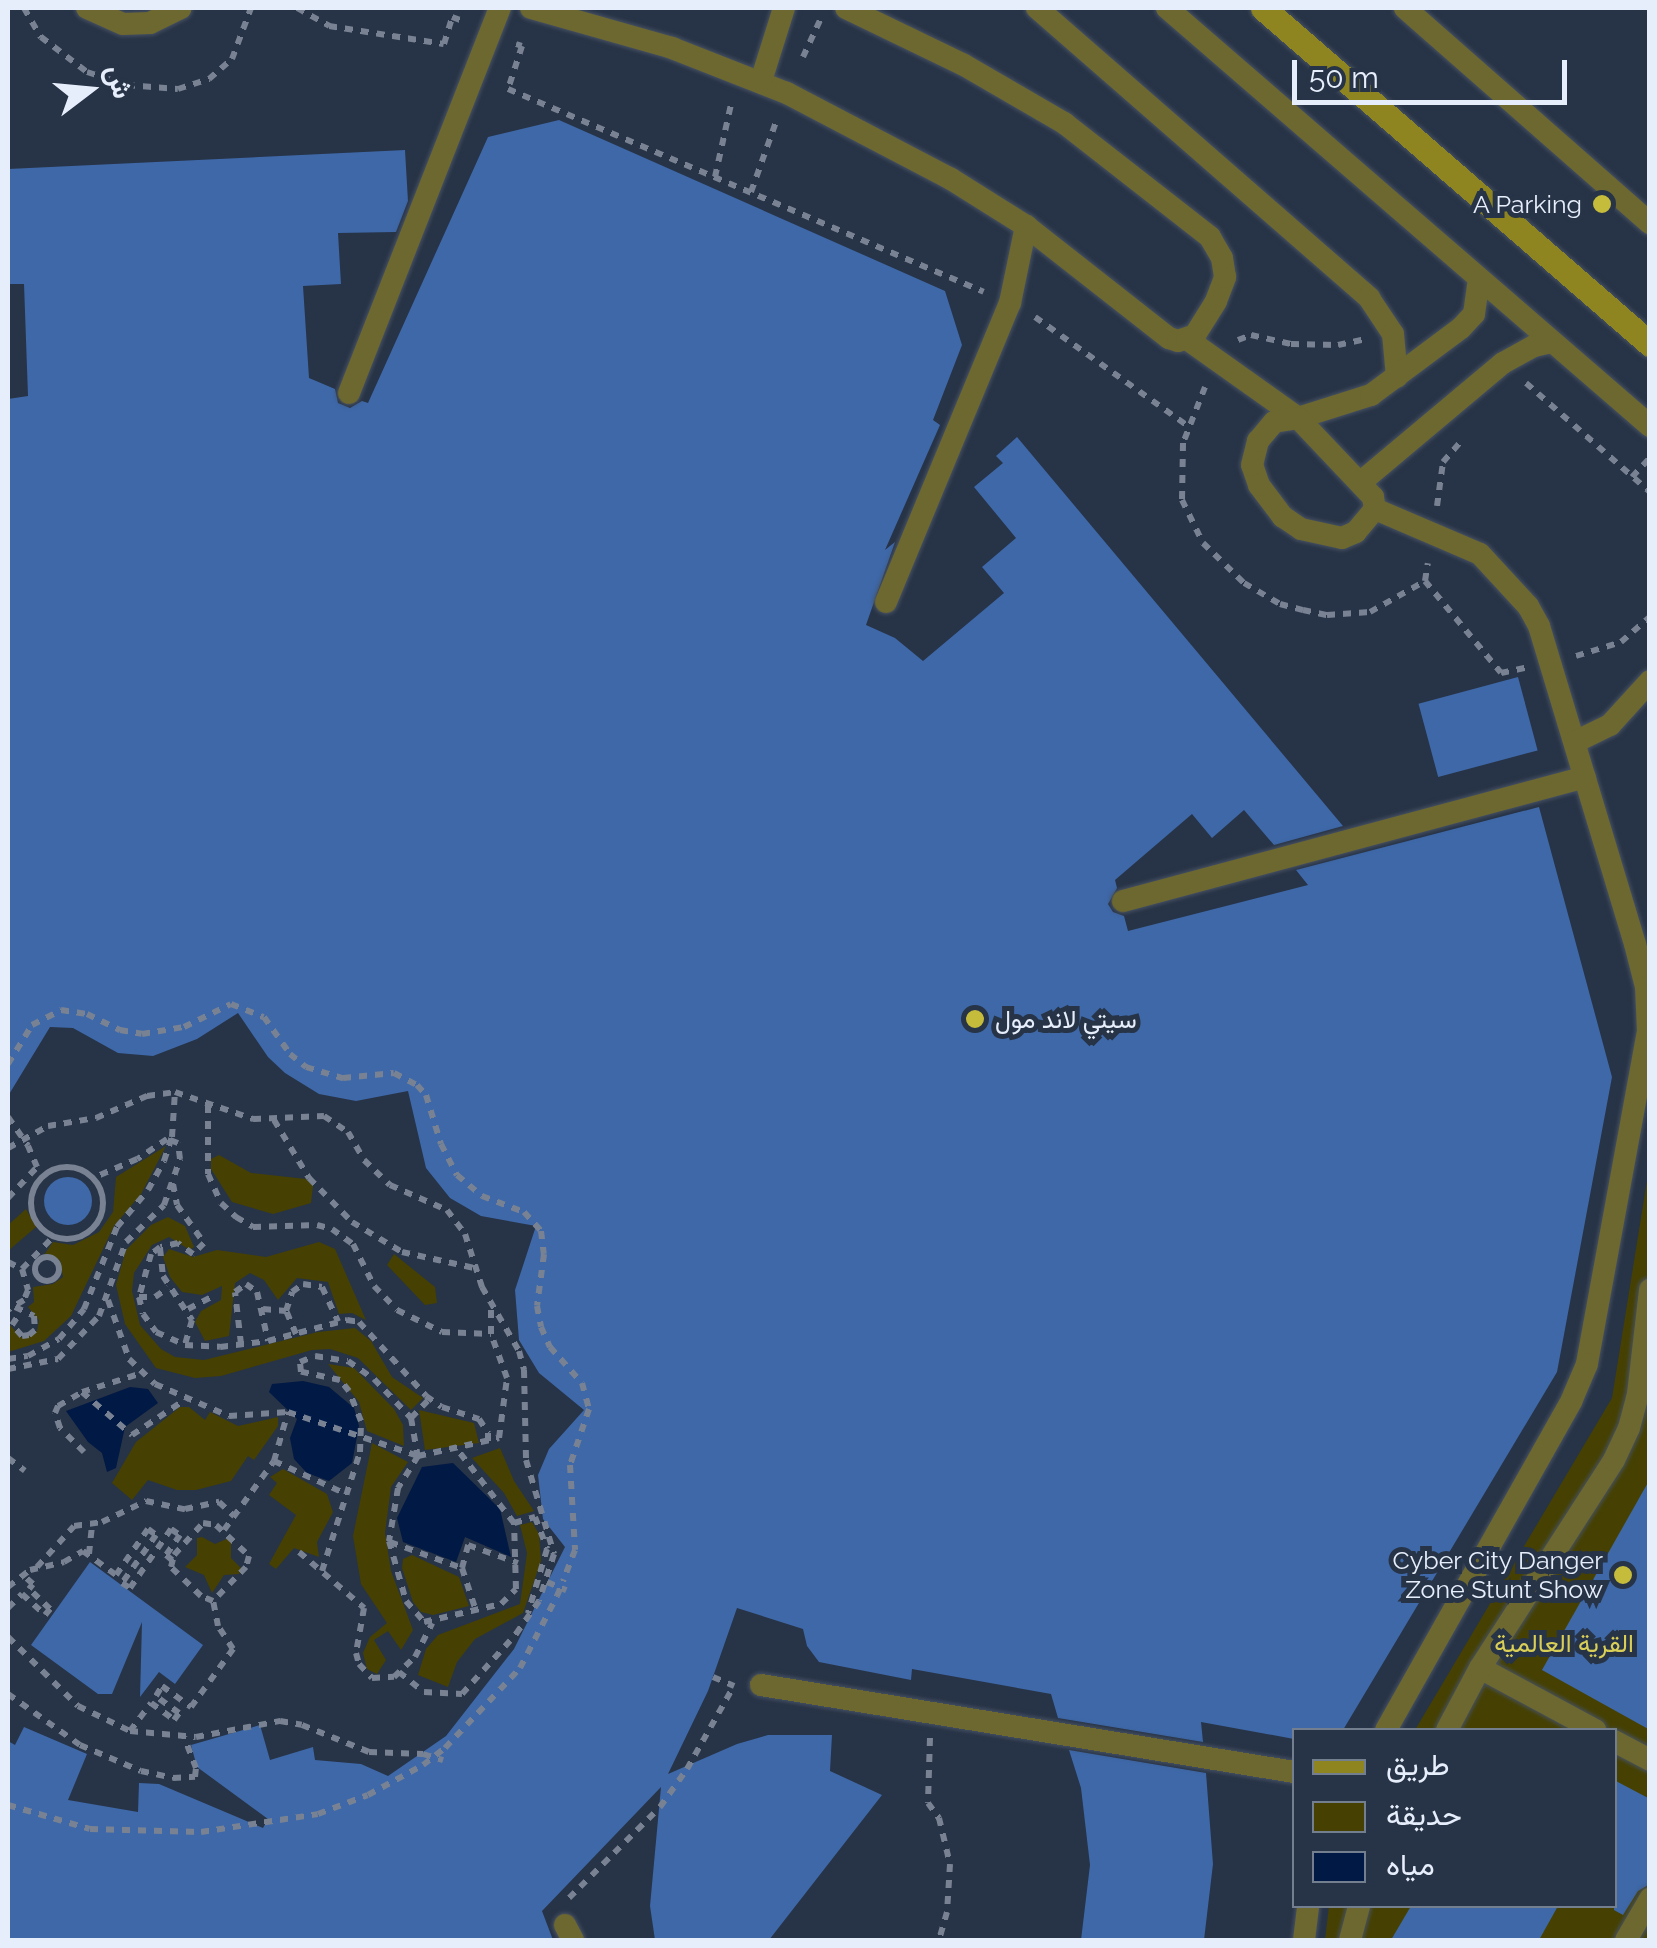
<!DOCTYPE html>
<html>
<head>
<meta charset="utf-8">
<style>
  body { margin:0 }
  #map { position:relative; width:1657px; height:1948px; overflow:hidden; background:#273346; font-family:Raleway,Vazirmatn,sans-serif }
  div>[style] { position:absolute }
  .green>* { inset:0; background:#464102 }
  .water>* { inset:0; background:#001945 }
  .building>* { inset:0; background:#3e68a8; transform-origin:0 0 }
  .round { border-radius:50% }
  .path>* { height:6px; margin-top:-3px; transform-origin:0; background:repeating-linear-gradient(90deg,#788293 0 8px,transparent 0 16px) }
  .path>.ring { margin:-3px; padding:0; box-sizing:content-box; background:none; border:6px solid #788293; border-radius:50% }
  .roads { filter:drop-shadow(0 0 2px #465163) drop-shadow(0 0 2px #465163) }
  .lane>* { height:22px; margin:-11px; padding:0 11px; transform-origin:11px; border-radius:11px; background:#6d6830 }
  .secondary>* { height:25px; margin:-12.5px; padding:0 12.5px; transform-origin:12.5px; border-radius:12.5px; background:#8e8521 }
  .path-bridge>* { height:6px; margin-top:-3px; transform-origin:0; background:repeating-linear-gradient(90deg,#788293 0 8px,transparent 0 16px) }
  .dots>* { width:28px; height:28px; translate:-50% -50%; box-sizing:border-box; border:5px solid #273346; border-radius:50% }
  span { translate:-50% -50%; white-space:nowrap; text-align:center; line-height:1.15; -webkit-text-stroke:10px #273346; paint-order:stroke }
  .poi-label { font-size:25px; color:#e6eefb }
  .right { translate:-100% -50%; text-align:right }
  .left { translate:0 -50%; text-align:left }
  .park-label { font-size:25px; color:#dacf56 }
  .frame { position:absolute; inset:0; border:10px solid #e6eefb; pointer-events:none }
  .legend { position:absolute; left:1292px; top:1728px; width:325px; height:180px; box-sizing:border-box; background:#273346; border:2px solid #737e8e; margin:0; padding:12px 18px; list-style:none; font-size:30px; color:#e6eefb }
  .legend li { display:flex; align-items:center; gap:20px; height:50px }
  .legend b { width:50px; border:2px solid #737e8e }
  .north { position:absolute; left:40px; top:40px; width:100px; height:100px; -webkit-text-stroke:8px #273346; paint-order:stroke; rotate:74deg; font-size:28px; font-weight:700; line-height:40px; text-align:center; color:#e6eefb }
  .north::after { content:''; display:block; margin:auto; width:35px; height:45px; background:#e6eefb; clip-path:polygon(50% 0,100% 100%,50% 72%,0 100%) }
  .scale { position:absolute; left:1292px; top:60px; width:275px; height:45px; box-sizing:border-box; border:5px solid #e6eefb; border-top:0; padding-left:12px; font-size:30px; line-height:35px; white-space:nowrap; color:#e6eefb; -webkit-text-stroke:8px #273346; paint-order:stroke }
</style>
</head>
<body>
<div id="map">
  <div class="green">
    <i style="clip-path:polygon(166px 1146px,141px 1194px,114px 1226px,71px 1316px,44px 1341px,8px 1352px,8px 1323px,22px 1338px,37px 1331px,39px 1320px,28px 1307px,34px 1302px,33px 1287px,53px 1284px,63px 1277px,60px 1260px,44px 1255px,53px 1242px,73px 1245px,99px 1232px,113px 1212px,116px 1177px)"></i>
    <i style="clip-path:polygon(219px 1155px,251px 1173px,306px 1179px,313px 1186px,311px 1203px,273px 1214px,232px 1202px,211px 1169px,211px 1159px)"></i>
    <i style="clip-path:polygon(1649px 1168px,1649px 1940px,1325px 1940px,1329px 1906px,1614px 1906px,1614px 1730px,1415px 1730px,1612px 1398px)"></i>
    <i style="clip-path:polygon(26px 1209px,36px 1227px,8px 1251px,8px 1225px)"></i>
    <i style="clip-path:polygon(168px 1217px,185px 1226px,194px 1247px,190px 1250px,169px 1237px,152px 1245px,134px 1273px,132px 1291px,140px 1325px,161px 1349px,175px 1357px,204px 1360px,318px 1332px,355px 1328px,371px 1341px,392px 1377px,423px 1398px,411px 1410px,358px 1358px,330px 1349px,312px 1350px,221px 1376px,195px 1378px,156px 1368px,125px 1324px,116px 1285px,126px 1250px,151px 1225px)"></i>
    <i style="clip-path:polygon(319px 1242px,335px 1249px,366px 1320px,352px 1313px,339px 1314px,328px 1282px,297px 1278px,278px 1300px,264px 1280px,250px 1273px,235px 1283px,229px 1336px,205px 1341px,195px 1322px,201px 1311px,221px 1300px,222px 1286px,202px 1295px,182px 1292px,170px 1277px,163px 1257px,169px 1249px,193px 1257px,217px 1250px,266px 1257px)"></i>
    <i style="clip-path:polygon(394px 1254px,435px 1287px,437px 1303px,425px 1305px,387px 1265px)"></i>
    <i style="clip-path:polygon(328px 1364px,354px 1368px,394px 1409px,403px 1425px,404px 1446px,367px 1431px,359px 1402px)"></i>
    <i style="clip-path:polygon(180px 1407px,189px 1407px,205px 1420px,210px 1412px,238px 1426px,278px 1417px,278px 1426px,254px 1460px,248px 1456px,231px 1481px,196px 1490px,177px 1490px,148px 1480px,132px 1500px,112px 1483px,136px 1442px)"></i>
    <i style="clip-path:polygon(419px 1410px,474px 1423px,479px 1443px,425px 1450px)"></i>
    <i style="clip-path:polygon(372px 1443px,408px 1462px,391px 1487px,385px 1533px,391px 1571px,413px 1630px,401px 1650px,388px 1631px,374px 1640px,386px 1660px,377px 1674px,367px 1669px,363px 1653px,370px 1637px,387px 1623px,361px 1584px,353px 1536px)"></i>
    <i style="clip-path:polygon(500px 1448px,514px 1481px,534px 1511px,517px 1516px,504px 1493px,472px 1458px)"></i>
    <i style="clip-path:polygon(283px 1469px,327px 1494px,333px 1512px,317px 1542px,319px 1557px,294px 1548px,276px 1569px,269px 1564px,296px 1515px,269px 1495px,277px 1483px,270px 1477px)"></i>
    <i style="clip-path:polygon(532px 1522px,539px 1534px,541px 1561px,523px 1613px,475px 1639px,457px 1662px,448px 1687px,418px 1675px,426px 1649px,438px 1635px,520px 1604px,527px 1553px,520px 1525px)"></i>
    <i style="clip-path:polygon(202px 1537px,215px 1544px,231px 1537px,231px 1558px,241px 1568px,239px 1574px,224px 1575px,212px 1593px,204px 1575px,185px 1567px,197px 1555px,197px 1538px)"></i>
    <i style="clip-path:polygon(412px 1555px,459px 1577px,469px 1606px,433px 1615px,421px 1612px,413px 1602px,402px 1568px,403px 1559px)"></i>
  </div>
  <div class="water">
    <i style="clip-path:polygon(303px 1381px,329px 1387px,354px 1408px,359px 1426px,352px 1463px,329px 1481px,307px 1473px,294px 1459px,290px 1438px,297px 1419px,269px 1392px,272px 1384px)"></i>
    <i style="clip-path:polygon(130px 1387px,148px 1389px,158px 1403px,125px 1427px,116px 1468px,107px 1472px,102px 1453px,88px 1442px,66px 1411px)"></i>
    <i style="clip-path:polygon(453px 1463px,500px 1509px,511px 1557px,465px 1537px,456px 1562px,403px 1542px,397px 1518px,422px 1467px)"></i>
  </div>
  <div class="building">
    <i style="clip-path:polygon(559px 120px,945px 291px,962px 345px,933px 420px,940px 425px,885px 550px,895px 542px,866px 625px,895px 638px,923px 661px,1004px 593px,982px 567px,1016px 538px,974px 487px,1003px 463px,996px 456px,1017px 437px,1343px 826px,1274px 845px,1244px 810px,1212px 838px,1192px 814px,1115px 880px,1117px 888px,1108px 904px,1113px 912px,1124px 916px,1128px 931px,1308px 885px,1296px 870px,1539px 807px,1612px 1077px,1557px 1372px,1343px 1730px,1294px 1730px,1294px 1739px,1201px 1722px,1203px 1742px,1058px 1718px,1051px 1694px,912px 1669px,911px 1680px,819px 1662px,807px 1646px,803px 1629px,737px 1608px,708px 1691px,668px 1774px,737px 1744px,768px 1735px,832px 1735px,830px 1771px,882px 1795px,769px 1940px,655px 1940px,650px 1906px,661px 1787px,542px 1911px,553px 1940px,8px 1940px,8px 1741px,15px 1745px,24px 1727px,87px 1754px,68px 1800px,138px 1812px,139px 1783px,159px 1784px,263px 1828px,268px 1819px,197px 1767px,191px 1745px,260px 1725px,270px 1760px,313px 1747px,315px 1760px,361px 1764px,388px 1776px,446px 1736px,514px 1649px,565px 1547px,543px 1519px,538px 1475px,549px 1449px,584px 1410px,539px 1373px,519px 1340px,515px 1290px,536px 1226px,481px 1216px,450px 1198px,426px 1168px,408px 1091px,356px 1101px,319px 1094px,285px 1073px,268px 1057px,238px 1013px,197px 1039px,153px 1056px,118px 1053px,73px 1028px,50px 1027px,8px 1096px,8px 399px,28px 396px,24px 284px,8px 284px,8px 169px,405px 150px,408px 201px,396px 232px,338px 233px,341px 284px,303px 286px,309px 378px,335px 389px,338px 403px,350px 408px,362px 401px,368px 403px,488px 137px)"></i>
    <i style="left:1518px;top:677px;width:76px;height:103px;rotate:75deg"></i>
    <i class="round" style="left:44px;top:1177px;width:48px;height:48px"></i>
    <i style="clip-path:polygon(1650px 1479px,1650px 1730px,1542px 1670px)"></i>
    <i style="clip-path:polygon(90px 1562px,203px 1645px,175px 1684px,159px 1672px,140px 1697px,142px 1622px,112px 1694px,98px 1694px,31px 1645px)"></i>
    <i style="clip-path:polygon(1069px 1750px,1206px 1773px,1213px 1864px,1204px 1940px,1081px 1940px,1090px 1865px,1081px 1788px)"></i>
    <i style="clip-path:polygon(1614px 1780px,1650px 1799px,1650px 1884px,1638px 1891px,1623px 1915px,1614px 1910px)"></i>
    <i style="clip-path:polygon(1411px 1906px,1558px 1906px,1539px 1940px,1391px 1940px)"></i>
  </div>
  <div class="path">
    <i style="left:24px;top:8px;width:34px;rotate:60deg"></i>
    <i style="left:41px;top:37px;width:58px;rotate:37.3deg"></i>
    <i style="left:87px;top:72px;width:42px;rotate:18deg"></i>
    <i style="left:127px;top:85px;width:51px;rotate:4.5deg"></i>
    <i style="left:178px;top:89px;width:33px;rotate:-18deg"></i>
    <i style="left:209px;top:79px;width:30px;rotate:-41deg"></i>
    <i style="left:232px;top:59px;width:54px;rotate:-69.6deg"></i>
    <i style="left:297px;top:8px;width:37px;rotate:29deg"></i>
    <i style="left:329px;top:26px;width:116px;rotate:8.9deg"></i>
    <i style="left:444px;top:44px;width:28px;rotate:-73deg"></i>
    <i style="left:452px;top:17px;width:12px;rotate:20deg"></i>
    <i style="left:516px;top:44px;width:6px;rotate:18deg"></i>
    <i style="left:522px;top:46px;width:45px;rotate:108deg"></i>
    <i style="left:508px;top:89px;width:517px;rotate:23.1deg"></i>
    <i style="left:803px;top:57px;width:43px;rotate:-65.2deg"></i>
    <i style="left:715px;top:177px;width:79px;rotate:-77.6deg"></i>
    <i style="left:751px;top:192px;width:77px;rotate:-70.4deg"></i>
    <i style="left:1035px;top:317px;width:188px;rotate:35.5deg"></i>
    <i style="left:1238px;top:340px;width:14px;rotate:-21deg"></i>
    <i style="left:1251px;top:335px;width:41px;rotate:12.7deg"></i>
    <i style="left:1291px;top:344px;width:47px;rotate:1.2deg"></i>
    <i style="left:1338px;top:345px;width:25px;rotate:-12deg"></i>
    <i style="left:1526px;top:383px;width:165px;rotate:41.3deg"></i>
    <i style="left:1205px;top:387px;width:60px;rotate:111.4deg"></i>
    <i style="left:1183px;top:443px;width:57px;rotate:91deg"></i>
    <i style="left:1182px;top:500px;width:48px;rotate:64deg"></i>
    <i style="left:1203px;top:543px;width:57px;rotate:44.3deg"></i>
    <i style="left:1244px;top:583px;width:42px;rotate:30.3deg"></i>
    <i style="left:1280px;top:604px;width:24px;rotate:15deg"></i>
    <i style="left:1303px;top:610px;width:25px;rotate:12deg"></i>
    <i style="left:1327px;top:615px;width:43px;rotate:-4deg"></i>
    <i style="left:1370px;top:612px;width:63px;rotate:-29.4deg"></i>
    <i style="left:1425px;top:581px;width:18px;rotate:-81deg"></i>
    <i style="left:1632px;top:477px;width:26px;rotate:-47deg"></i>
    <i style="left:1437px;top:506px;width:44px;rotate:-82.2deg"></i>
    <i style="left:1443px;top:462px;width:28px;rotate:-49deg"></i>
    <i style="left:1425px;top:581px;width:119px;rotate:50.4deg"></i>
    <i style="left:1501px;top:673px;width:25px;rotate:-12deg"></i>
    <i style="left:1576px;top:656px;width:47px;rotate:-17.3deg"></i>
    <i style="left:1621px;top:642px;width:38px;rotate:-41deg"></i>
    <i style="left:8px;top:1064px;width:46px;rotate:-58.4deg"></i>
    <i style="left:32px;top:1025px;width:33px;rotate:-27deg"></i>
    <i style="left:61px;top:1010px;width:26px;rotate:9deg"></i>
    <i style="left:87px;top:1014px;width:37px;rotate:26deg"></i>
    <i style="left:120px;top:1030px;width:22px;rotate:10deg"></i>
    <i style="left:142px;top:1034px;width:43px;rotate:-9.5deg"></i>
    <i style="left:184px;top:1027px;width:52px;rotate:-26.1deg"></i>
    <i style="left:231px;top:1004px;width:35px;rotate:22deg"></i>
    <i style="left:264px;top:1017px;width:45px;rotate:54.9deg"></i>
    <i style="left:290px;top:1054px;width:21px;rotate:39deg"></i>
    <i style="left:306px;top:1067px;width:39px;rotate:17deg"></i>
    <i style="left:343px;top:1078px;width:51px;rotate:-5.6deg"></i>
    <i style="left:394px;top:1073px;width:26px;rotate:28deg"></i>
    <i style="left:417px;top:1085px;width:13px;rotate:48deg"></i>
    <i style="left:426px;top:1095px;width:51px;rotate:73deg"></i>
    <i style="left:441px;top:1144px;width:35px;rotate:63deg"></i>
    <i style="left:457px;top:1175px;width:33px;rotate:40deg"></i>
    <i style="left:482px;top:1196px;width:45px;rotate:20.9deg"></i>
    <i style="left:524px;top:1212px;width:25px;rotate:48deg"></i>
    <i style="left:541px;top:1231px;width:23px;rotate:83deg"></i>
    <i style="left:544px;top:1254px;width:52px;rotate:97.7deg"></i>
    <i style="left:537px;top:1306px;width:21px;rotate:79deg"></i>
    <i style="left:541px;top:1327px;width:22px;rotate:66deg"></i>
    <i style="left:550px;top:1347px;width:48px;rotate:48.4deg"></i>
    <i style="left:582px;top:1383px;width:27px;rotate:75deg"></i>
    <i style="left:589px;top:1409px;width:59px;rotate:108.7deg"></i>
    <i style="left:570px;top:1465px;width:85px;rotate:86.6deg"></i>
    <i style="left:575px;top:1550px;width:31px;rotate:111deg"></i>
    <i style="left:208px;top:1105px;width:69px;rotate:90deg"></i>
    <i style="left:208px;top:1174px;width:32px;rotate:66deg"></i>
    <i style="left:221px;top:1203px;width:21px;rotate:43deg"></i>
    <i style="left:236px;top:1217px;width:20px;rotate:30deg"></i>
    <i style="left:253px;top:1227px;width:64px;rotate:-1.8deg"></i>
    <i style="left:317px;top:1225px;width:16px;rotate:15deg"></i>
    <i style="left:332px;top:1229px;width:26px;rotate:36deg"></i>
    <i style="left:353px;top:1244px;width:47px;rotate:63.4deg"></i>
    <i style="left:374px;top:1286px;width:33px;rotate:46deg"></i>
    <i style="left:397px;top:1310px;width:50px;rotate:26.1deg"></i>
    <i style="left:442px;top:1332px;width:49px;rotate:2.3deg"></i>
    <i style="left:274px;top:1120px;width:68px;rotate:58.9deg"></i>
    <i style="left:309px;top:1178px;width:62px;rotate:45.7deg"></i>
    <i style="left:352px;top:1222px;width:58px;rotate:31deg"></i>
    <i style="left:402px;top:1252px;width:74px;rotate:12.5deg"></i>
    <i style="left:8px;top:1148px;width:46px;rotate:-28.8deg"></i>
    <i style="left:48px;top:1126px;width:49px;rotate:-9.5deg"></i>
    <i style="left:96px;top:1118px;width:56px;rotate:-23.3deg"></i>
    <i style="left:147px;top:1096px;width:28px;rotate:-8deg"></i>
    <i style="left:175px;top:1092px;width:83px;rotate:19.1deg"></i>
    <i style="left:253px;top:1119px;width:71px;rotate:-2.4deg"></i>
    <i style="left:324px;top:1116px;width:29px;rotate:34deg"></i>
    <i style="left:348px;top:1132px;width:32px;rotate:60deg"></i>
    <i style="left:364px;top:1160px;width:36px;rotate:44deg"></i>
    <i style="left:390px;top:1185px;width:62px;rotate:23.7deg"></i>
    <i style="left:447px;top:1210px;width:30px;rotate:53deg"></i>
    <i style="left:465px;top:1234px;width:56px;rotate:72.2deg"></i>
    <i style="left:482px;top:1287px;width:74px;rotate:60deg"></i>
    <i style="left:519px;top:1351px;width:20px;rotate:75deg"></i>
    <i style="left:524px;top:1370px;width:90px;rotate:88.7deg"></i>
    <i style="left:526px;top:1460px;width:98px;rotate:73.4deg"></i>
    <i style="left:554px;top:1554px;width:49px;rotate:107.7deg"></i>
    <i style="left:539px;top:1601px;width:40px;rotate:124.9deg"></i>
    <i class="ring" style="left:31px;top:1167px;width:66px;height:66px"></i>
    <i style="left:173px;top:1184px;width:21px;rotate:79deg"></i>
    <i style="left:177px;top:1205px;width:47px;rotate:54.6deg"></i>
    <i style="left:204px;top:1243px;width:16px;rotate:135deg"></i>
    <i style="left:193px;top:1254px;width:19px;rotate:-144deg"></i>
    <i style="left:178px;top:1243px;width:18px;rotate:167deg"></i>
    <i style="left:160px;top:1247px;width:11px;rotate:142deg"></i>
    <i style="left:151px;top:1254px;width:45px;rotate:105.6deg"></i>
    <i style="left:139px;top:1297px;width:17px;rotate:77deg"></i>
    <i style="left:143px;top:1314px;width:22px;rotate:54deg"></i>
    <i style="left:156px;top:1332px;width:32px;rotate:24deg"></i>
    <i style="left:185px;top:1345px;width:35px;rotate:3deg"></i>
    <i style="left:220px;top:1347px;width:48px;rotate:-7.1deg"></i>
    <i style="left:268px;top:1341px;width:82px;rotate:-14.9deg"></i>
    <i style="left:347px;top:1320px;width:12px;rotate:9deg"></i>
    <i style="left:359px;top:1322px;width:100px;rotate:47.8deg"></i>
    <i style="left:426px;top:1396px;width:19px;rotate:35deg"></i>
    <i style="left:442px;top:1407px;width:39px;rotate:18deg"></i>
    <i style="left:479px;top:1419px;width:17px;rotate:57deg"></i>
    <i style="left:488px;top:1433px;width:11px;rotate:90deg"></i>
    <i style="left:8px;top:1198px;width:42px;rotate:-46.9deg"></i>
    <i style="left:37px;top:1167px;width:23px;rotate:-113deg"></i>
    <i style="left:160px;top:1248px;width:28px;rotate:84deg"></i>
    <i style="left:163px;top:1276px;width:53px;rotate:56.6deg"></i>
    <i style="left:192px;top:1320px;width:26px;rotate:106deg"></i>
    <i class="ring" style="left:35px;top:1257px;width:18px;height:18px"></i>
    <i style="left:8px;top:1262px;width:16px;rotate:27deg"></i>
    <i style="left:22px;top:1269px;width:22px;rotate:74deg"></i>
    <i style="left:28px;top:1290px;width:11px;rotate:112deg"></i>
    <i style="left:24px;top:1300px;width:19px;rotate:148deg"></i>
    <i style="left:22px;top:1269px;width:46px;rotate:-45.9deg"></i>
    <i style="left:139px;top:1297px;width:16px"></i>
    <i style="left:155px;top:1297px;width:16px;rotate:-35deg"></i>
    <i style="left:108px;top:1300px;width:63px;rotate:70.4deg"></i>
    <i style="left:129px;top:1359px;width:36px;rotate:44deg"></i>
    <i style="left:155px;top:1384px;width:81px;rotate:23.4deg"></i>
    <i style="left:229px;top:1416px;width:59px;rotate:-3.9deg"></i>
    <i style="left:288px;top:1412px;width:137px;rotate:18.7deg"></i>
    <i style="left:418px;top:1456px;width:83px;rotate:-12.5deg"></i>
    <i style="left:499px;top:1438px;width:61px;rotate:-82.4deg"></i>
    <i style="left:507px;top:1378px;width:47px;rotate:-110deg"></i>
    <i style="left:491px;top:1334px;width:30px;rotate:-90deg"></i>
    <i style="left:15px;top:1307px;width:21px;rotate:25deg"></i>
    <i style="left:34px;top:1316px;width:14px;rotate:86deg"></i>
    <i style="left:35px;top:1330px;width:8px;rotate:140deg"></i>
    <i style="left:29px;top:1335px;width:7px;rotate:172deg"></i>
    <i style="left:22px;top:1336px;width:15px;rotate:-132deg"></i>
    <i style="left:12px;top:1325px;width:14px;rotate:-56deg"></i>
    <i style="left:188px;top:1309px;width:31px;rotate:-27deg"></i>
    <i style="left:263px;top:1309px;width:23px;rotate:5deg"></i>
    <i style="left:296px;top:1334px;width:25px;rotate:-113deg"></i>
    <i style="left:286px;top:1311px;width:20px;rotate:-72deg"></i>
    <i style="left:292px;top:1292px;width:14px;rotate:-36deg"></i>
    <i style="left:303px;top:1284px;width:19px;rotate:9deg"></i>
    <i style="left:322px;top:1287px;width:38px;rotate:65deg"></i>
    <i style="left:241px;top:1344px;width:52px;rotate:-96.6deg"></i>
    <i style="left:235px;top:1292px;width:14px;rotate:-36deg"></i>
    <i style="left:246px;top:1284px;width:14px;rotate:36deg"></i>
    <i style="left:257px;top:1292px;width:50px;rotate:77.3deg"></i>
    <i style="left:8px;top:1359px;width:20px;rotate:-9deg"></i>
    <i style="left:28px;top:1356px;width:35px;rotate:-29deg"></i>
    <i style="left:59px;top:1339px;width:39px;rotate:-50deg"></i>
    <i style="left:84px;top:1309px;width:88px;rotate:-68.1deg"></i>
    <i style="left:117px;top:1227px;width:48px;rotate:-50deg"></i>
    <i style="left:148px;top:1190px;width:33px;rotate:-61deg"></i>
    <i style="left:164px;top:1161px;width:25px;rotate:-72deg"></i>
    <i style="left:172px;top:1137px;width:45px;rotate:-86.2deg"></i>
    <i style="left:8px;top:1369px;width:51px;rotate:-11.3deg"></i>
    <i style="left:58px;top:1359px;width:59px;rotate:-46.4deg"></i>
    <i style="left:99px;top:1316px;width:79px;rotate:-70deg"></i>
    <i style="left:126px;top:1242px;width:53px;rotate:-44.2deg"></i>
    <i style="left:164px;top:1205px;width:49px;rotate:-70.8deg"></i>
    <i style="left:180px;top:1159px;width:16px;rotate:-97deg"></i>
    <i style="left:178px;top:1143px;width:12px;rotate:-160deg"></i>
    <i style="left:167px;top:1139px;width:36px;rotate:146deg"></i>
    <i style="left:137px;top:1159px;width:48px;rotate:156.6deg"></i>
    <i style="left:82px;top:1392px;width:66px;rotate:40.7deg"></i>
    <i style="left:132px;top:1435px;width:65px;rotate:-33.7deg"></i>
    <i style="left:411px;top:1418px;width:28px;rotate:-46deg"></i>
    <i style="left:84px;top:1452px;width:34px;rotate:-135deg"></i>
    <i style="left:60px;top:1428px;width:16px;rotate:-108deg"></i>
    <i style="left:55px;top:1413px;width:8px;rotate:-67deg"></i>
    <i style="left:58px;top:1406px;width:28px;rotate:-30deg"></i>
    <i style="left:82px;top:1392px;width:60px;rotate:-17.5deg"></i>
    <i style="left:8px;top:1458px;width:21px;rotate:37deg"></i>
    <i style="left:274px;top:1461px;width:79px;rotate:24.6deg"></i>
    <i style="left:203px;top:1523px;width:13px;rotate:9deg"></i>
    <i style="left:216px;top:1525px;width:45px;rotate:43.2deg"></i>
    <i style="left:249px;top:1556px;width:11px;rotate:105deg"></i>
    <i style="left:246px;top:1567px;width:47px;rotate:134.1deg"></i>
    <i style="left:213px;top:1601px;width:13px;rotate:-157deg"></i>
    <i style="left:201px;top:1596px;width:42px;rotate:-136deg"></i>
    <i style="left:171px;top:1567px;width:12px;rotate:-76deg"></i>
    <i style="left:174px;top:1555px;width:43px;rotate:-47.8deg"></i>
    <i style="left:514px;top:1523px;width:22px;rotate:-16deg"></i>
    <i style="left:535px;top:1517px;width:34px;rotate:69deg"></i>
    <i style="left:547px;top:1549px;width:67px;rotate:106.5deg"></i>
    <i style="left:224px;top:1530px;width:85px;rotate:-54.1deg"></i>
    <i style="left:274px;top:1461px;width:51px;rotate:-74.1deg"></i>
    <i style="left:390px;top:1542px;width:77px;rotate:19.9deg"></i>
    <i style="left:462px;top:1568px;width:24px;rotate:-75deg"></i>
    <i style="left:468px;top:1545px;width:53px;rotate:19.8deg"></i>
    <i style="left:299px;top:1552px;width:86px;rotate:40.7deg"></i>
    <i style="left:364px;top:1608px;width:46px;rotate:100.1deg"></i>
    <i style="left:356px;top:1653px;width:11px;rotate:75deg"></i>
    <i style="left:359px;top:1664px;width:19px;rotate:47deg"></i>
    <i style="left:372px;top:1678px;width:22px;rotate:-3deg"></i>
    <i style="left:394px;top:1677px;width:29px;rotate:-44deg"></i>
    <i style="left:415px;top:1657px;width:38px;rotate:-63deg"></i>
    <i style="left:89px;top:1554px;width:30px;rotate:-84deg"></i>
    <i style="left:37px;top:1567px;width:55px;rotate:-47.9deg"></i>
    <i style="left:74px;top:1526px;width:28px;rotate:-8deg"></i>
    <i style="left:102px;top:1522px;width:49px;rotate:-25.5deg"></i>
    <i style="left:146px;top:1501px;width:40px;rotate:12deg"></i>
    <i style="left:185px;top:1509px;width:35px;rotate:-12deg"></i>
    <i style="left:219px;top:1502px;width:21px;rotate:43deg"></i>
    <i style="left:462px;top:1568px;width:45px;rotate:72deg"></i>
    <i style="left:322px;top:1571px;width:125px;rotate:-72.3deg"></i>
    <i style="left:360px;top:1452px;width:31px;rotate:-88deg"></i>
    <i style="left:361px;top:1421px;width:32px;rotate:-112deg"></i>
    <i style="left:349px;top:1391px;width:14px;rotate:-129deg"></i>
    <i style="left:340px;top:1380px;width:40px;rotate:-168deg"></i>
    <i style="left:301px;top:1372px;width:10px;rotate:-96deg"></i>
    <i style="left:300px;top:1362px;width:16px;rotate:-22deg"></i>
    <i style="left:315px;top:1356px;width:33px;rotate:9deg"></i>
    <i style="left:348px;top:1361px;width:32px;rotate:35deg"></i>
    <i style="left:374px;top:1379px;width:54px;rotate:46.5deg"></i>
    <i style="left:411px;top:1418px;width:39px;rotate:80deg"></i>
    <i style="left:418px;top:1456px;width:38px;rotate:122deg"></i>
    <i style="left:398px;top:1488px;width:54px;rotate:99.6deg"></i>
    <i style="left:389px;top:1541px;width:62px;rotate:74.2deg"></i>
    <i style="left:406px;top:1601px;width:28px;rotate:49deg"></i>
    <i style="left:424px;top:1622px;width:79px;rotate:-13.2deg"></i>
    <i style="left:501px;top:1604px;width:21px;rotate:-45deg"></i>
    <i style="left:516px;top:1589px;width:66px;rotate:-91.7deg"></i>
    <i style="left:514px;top:1523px;width:93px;rotate:-127.6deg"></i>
    <i style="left:547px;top:1582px;width:21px;rotate:23deg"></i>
    <i style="left:8px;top:1587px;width:28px;rotate:-38deg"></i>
    <i style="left:30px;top:1570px;width:35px;rotate:-13deg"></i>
    <i style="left:64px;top:1562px;width:22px;rotate:-30deg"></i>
    <i style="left:83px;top:1551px;width:41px;rotate:36deg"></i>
    <i style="left:116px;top:1575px;width:56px;rotate:-55.2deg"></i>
    <i style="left:148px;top:1529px;width:10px;rotate:37deg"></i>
    <i style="left:156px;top:1535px;width:59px;rotate:125.3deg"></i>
    <i style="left:122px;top:1583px;width:9px;rotate:32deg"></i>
    <i style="left:130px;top:1588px;width:72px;rotate:-55.2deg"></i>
    <i style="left:171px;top:1529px;width:11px;rotate:34deg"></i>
    <i style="left:180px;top:1535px;width:24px;rotate:125deg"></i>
    <i style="left:166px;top:1555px;width:8px;rotate:40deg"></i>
    <i style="left:8px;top:1608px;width:20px;rotate:-45deg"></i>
    <i style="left:22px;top:1594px;width:31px;rotate:42deg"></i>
    <i style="left:45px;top:1615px;width:8px;rotate:-50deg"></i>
    <i style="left:50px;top:1609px;width:29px;rotate:-136deg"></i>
    <i style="left:29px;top:1589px;width:6px;rotate:-51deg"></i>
    <i style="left:33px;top:1584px;width:15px;rotate:-138deg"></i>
    <i style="left:8px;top:1637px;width:98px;rotate:44.6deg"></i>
    <i style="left:78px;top:1706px;width:58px;rotate:25.7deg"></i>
    <i style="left:130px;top:1731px;width:66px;rotate:5.2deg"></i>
    <i style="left:196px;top:1737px;width:86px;rotate:-10.8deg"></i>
    <i style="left:280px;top:1721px;width:22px;rotate:10deg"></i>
    <i style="left:302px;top:1725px;width:72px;rotate:21.9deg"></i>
    <i style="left:369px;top:1752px;width:54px;rotate:2.1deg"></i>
    <i style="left:423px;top:1754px;width:21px;rotate:17deg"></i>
    <i style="left:399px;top:1672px;width:32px;rotate:39deg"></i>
    <i style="left:424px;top:1692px;width:38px;rotate:3deg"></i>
    <i style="left:462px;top:1694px;width:82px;rotate:-48deg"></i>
    <i style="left:713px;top:1677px;width:23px;rotate:23deg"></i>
    <i style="left:8px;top:1694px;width:88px;rotate:35.3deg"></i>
    <i style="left:80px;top:1745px;width:66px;rotate:23.1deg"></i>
    <i style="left:141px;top:1771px;width:33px;rotate:12deg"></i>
    <i style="left:173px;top:1778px;width:22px;rotate:-3deg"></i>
    <i style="left:195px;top:1777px;width:9px;rotate:-84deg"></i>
    <i style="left:196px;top:1768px;width:33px;rotate:-111deg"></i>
    <i style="left:130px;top:1731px;width:35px;rotate:-53deg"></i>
    <i style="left:151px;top:1703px;width:29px;rotate:36deg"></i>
    <i style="left:174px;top:1720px;width:9px;rotate:-54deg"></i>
    <i style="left:179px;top:1713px;width:29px;rotate:-144deg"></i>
    <i style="left:156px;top:1696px;width:12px;rotate:-59deg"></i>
    <i style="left:162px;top:1686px;width:36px;rotate:36deg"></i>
    <i style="left:191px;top:1707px;width:72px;rotate:-54.1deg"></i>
    <i style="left:233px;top:1649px;width:27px;rotate:-123deg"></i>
    <i style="left:218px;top:1626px;width:25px;rotate:-101deg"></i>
    <i style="left:930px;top:1738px;width:65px;rotate:91.8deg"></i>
    <i style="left:928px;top:1803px;width:19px;rotate:54deg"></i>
    <i style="left:939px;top:1818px;width:47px;rotate:76.6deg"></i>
    <i style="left:950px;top:1864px;width:48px;rotate:93.6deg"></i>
    <i style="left:947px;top:1912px;width:29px;rotate:106deg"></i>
    <i style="left:445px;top:1748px;width:110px;rotate:-46.8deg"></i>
    <i style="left:520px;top:1668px;width:81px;rotate:-62.8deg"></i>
    <i style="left:8px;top:1805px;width:85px;rotate:16.3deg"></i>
    <i style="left:90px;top:1829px;width:111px;rotate:1.5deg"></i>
    <i style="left:201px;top:1832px;width:118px;rotate:-8.7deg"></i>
    <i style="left:318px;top:1814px;width:53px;rotate:-20.8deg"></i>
    <i style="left:368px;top:1795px;width:63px;rotate:-28.6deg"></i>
    <i style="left:569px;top:1898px;width:129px;rotate:-45deg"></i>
    <i style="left:660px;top:1807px;width:47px;rotate:-54.6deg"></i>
    <i style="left:687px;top:1769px;width:92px;rotate:-60.6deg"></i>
  </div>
  <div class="roads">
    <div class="lane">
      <i style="left:87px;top:8px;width:39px;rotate:24deg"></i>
      <i style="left:123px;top:24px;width:27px;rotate:-2deg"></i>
      <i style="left:150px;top:23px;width:34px;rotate:-26deg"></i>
      <i style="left:531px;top:8px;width:147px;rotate:15.8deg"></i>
      <i style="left:672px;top:48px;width:123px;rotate:21.4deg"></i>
      <i style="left:787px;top:93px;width:185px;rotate:27.7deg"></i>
      <i style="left:951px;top:179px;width:89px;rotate:32.1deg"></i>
      <i style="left:1026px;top:226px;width:182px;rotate:38.1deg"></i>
      <i style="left:1169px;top:338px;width:9px;rotate:18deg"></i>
      <i style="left:1178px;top:341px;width:18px;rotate:-19deg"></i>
      <i style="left:1195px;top:335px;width:40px;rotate:-58deg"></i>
      <i style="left:1216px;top:301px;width:26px;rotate:-69deg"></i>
      <i style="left:1225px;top:277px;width:19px;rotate:-99deg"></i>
      <i style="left:1222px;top:258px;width:24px;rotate:-120deg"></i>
      <i style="left:1210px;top:237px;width:185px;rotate:-142deg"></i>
      <i style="left:1064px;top:123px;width:116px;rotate:-149.9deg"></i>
      <i style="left:964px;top:65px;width:131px;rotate:-154.2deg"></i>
      <i style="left:1037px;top:8px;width:441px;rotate:41.1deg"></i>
      <i style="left:1369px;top:298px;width:43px;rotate:56.3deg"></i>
      <i style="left:1393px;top:334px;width:43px;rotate:84.7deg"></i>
      <i style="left:1167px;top:8px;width:639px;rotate:40.87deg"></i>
      <i style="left:1405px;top:8px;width:326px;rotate:41.3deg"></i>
      <i style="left:761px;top:81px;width:77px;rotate:-72.5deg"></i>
      <i style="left:1187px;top:339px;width:136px;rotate:35.4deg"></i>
      <i style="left:1298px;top:418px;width:77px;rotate:-17.5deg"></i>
      <i style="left:1371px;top:395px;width:112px;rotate:-36.7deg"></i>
      <i style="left:1461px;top:328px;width:19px;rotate:-47deg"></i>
      <i style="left:1474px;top:314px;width:36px;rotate:-82deg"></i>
      <i style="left:349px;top:393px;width:414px;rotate:-68.6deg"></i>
      <i style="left:1298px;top:418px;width:109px;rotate:46.5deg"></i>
      <i style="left:1373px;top:497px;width:12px;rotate:81deg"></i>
      <i style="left:1375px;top:509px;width:30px;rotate:130deg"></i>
      <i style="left:1356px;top:532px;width:15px;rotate:157deg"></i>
      <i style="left:1342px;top:538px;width:42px;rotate:-167.6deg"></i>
      <i style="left:1301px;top:529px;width:22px;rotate:-146deg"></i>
      <i style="left:1283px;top:517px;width:40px;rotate:-127deg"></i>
      <i style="left:1259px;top:485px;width:21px;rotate:-109deg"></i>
      <i style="left:1252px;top:465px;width:25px;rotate:-76deg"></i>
      <i style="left:1258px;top:441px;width:25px;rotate:-50deg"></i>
      <i style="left:1274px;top:422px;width:24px;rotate:-9deg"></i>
      <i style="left:1361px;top:482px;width:185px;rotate:-40deg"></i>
      <i style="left:1503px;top:363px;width:35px;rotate:-29deg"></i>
      <i style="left:1534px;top:346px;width:18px;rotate:-13deg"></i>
      <i style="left:1375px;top:509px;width:114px;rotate:23.2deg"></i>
      <i style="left:1480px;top:554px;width:71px;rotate:47.3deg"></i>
      <i style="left:1528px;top:606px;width:23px;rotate:61deg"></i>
      <i style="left:1539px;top:626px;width:332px;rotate:73.2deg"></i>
      <i style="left:1635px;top:944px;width:44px;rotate:75.7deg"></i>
      <i style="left:1646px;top:987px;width:44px;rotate:87.4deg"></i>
      <i style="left:1648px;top:1031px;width:339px;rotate:100.4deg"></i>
      <i style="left:1587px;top:1364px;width:39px;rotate:113deg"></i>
      <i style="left:1572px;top:1400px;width:379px;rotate:119.4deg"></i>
      <i style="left:886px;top:602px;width:324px;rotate:-67.5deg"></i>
      <i style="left:1010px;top:303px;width:79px;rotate:-78.3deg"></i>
      <i style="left:1575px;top:742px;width:39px;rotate:-26deg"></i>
      <i style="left:1610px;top:725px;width:59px;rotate:-47.7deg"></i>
      <i style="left:1123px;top:901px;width:478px;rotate:-15deg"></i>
      <i style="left:1480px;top:1668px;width:131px;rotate:28.3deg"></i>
      <i style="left:761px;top:1685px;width:540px;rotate:9.27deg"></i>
      <i style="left:1447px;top:1730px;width:70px;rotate:-62deg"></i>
      <i style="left:1480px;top:1668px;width:247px;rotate:-57.2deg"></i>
      <i style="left:1614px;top:1460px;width:35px;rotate:-65deg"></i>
      <i style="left:1629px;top:1428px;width:35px;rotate:-75deg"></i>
      <i style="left:1638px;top:1394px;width:105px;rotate:-83.4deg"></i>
      <i style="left:1614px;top:1741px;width:41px;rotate:27.8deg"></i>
      <i style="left:565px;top:1925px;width:17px;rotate:62deg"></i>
      <i style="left:1304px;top:1940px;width:34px;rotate:-83deg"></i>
      <i style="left:1350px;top:1940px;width:35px;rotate:-75deg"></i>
      <i style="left:1626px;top:1940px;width:48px;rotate:-59.7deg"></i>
    </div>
    <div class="secondary">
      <i style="left:1263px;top:8px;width:513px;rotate:40.97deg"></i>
    </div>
  </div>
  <div class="path-bridge">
    <i style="left:8px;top:1117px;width:35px;rotate:55deg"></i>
    <i style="left:557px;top:1596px;width:18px;rotate:-68deg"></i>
    <i style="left:423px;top:1765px;width:28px;rotate:-38deg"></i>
  </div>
  <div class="dots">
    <i style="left:1602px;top:204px;background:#c6bc3c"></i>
    <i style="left:975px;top:1019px;background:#c6bc3c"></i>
    <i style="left:1623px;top:1575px;background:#c6bc3c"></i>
  </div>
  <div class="poi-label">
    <span class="right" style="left:1582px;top:204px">A Parking</span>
    <span class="left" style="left:995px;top:1019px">سيتي لاند مول</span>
    <span class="right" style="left:1603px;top:1575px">Cyber City Danger<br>Zone Stunt Show</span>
  </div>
  <div class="park-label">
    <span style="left:1564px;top:1643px">القرية العالمية</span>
  </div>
  <div class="frame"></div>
  <ul class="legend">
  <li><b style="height:12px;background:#8e8521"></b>طريق</li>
  <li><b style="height:28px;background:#464102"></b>حديقة</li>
  <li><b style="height:28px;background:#001945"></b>مياه</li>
  </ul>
  <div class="north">ش</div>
  <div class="scale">50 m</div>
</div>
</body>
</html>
